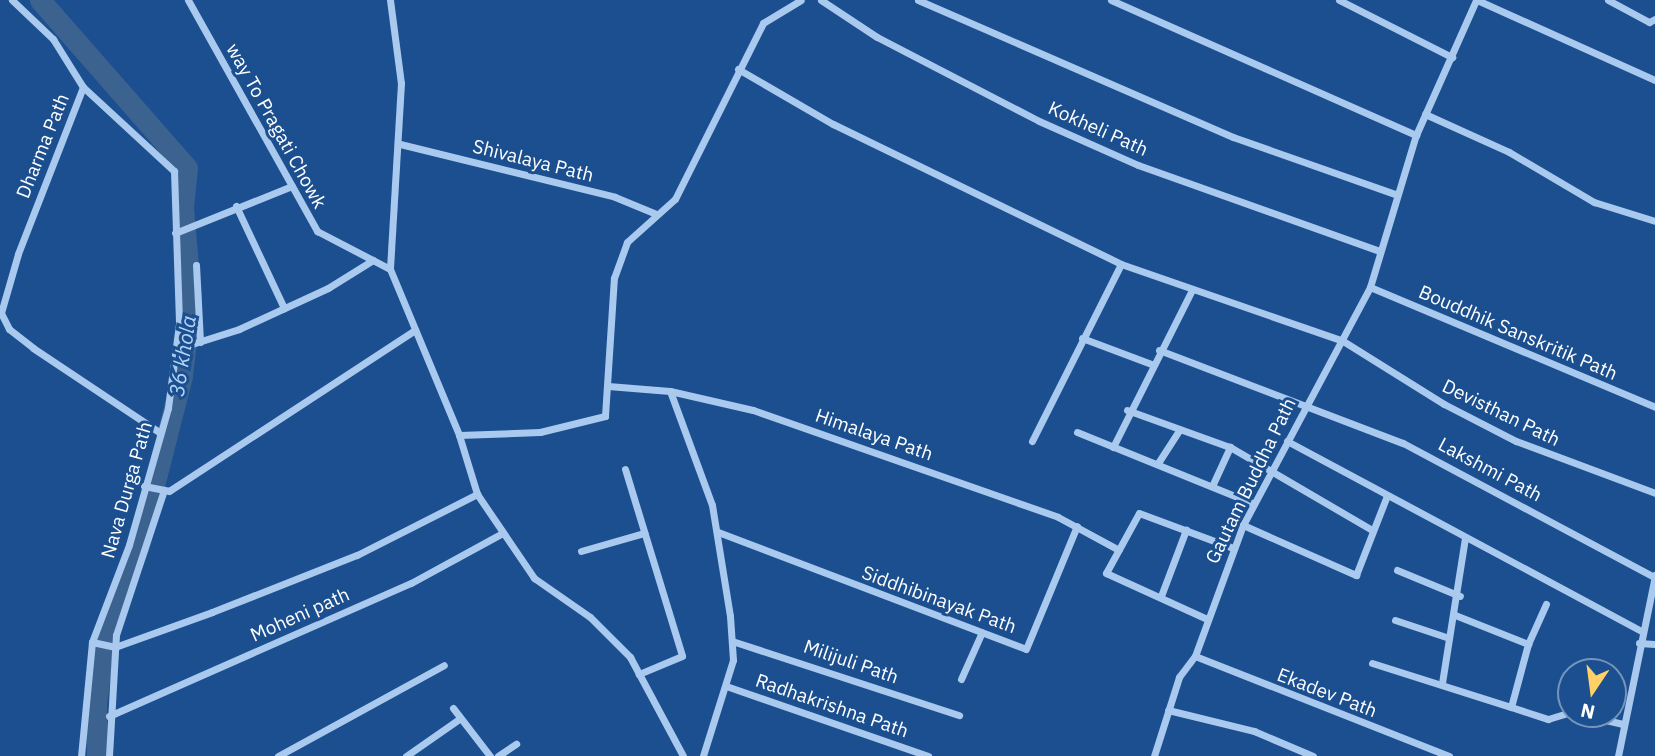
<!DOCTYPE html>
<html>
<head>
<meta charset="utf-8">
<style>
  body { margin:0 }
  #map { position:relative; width:1655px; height:756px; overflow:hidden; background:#1b4f8f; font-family:"IBM Plex Sans",sans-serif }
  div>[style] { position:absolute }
  .river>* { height:21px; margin:-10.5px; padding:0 10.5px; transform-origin:10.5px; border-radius:10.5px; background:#3c6290 }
  .minor>* { height:7px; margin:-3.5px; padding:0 3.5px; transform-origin:3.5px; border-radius:3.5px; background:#a9c9ee }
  span { translate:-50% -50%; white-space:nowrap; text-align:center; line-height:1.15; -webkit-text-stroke:6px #1b4f8f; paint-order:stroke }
  .street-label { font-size:19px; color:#fff }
  .water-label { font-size:21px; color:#b5d3f5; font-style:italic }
  .north { position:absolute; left:1557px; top:658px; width:70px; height:70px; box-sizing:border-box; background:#1b4f8f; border:2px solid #7695bc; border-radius:50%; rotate:193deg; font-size:19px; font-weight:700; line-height:28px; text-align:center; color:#fff }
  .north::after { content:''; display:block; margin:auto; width:24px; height:32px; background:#ffd166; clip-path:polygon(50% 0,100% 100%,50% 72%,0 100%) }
</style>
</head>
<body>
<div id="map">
  <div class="river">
    <i style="left:40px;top:0;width:223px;rotate:48.8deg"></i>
    <i style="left:187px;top:168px;width:40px;rotate:95.7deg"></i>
    <i style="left:183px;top:208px;width:92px;rotate:85deg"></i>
    <i style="left:191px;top:300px;width:77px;rotate:96.8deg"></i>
    <i style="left:182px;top:376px;width:178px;rotate:104.3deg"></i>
    <i style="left:138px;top:548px;width:86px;rotate:111.2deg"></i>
    <i style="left:107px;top:628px;width:76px;rotate:98.3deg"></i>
    <i style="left:96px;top:703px;width:53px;rotate:88.9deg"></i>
  </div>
  <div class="minor">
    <i style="left:12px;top:0;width:57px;rotate:43.6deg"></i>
    <i style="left:53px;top:39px;width:57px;rotate:58deg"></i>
    <i style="left:83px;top:87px;width:124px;rotate:42.7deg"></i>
    <i style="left:174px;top:171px;width:153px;rotate:88.1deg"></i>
    <i style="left:179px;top:324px;width:85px;rotate:97.5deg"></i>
    <i style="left:168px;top:408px;width:142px;rotate:105.9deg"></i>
    <i style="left:129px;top:545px;width:104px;rotate:110.9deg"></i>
    <i style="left:92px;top:642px;width:115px;rotate:95.5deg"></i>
    <i style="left:188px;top:0;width:265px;rotate:60.8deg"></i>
    <i style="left:317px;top:231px;width:82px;rotate:27.5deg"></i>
    <i style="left:390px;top:0;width:84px;rotate:82.5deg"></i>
    <i style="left:401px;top:83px;width:186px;rotate:93.4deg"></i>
    <i style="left:390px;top:269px;width:180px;rotate:67.4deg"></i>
    <i style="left:459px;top:435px;width:62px;rotate:73deg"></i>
    <i style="left:477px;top:494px;width:102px;rotate:55.8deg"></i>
    <i style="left:534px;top:578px;width:68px;rotate:34.9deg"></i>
    <i style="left:590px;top:617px;width:57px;rotate:45deg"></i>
    <i style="left:630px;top:657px;width:112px;rotate:61.8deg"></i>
    <i style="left:821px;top:0;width:67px;rotate:33.5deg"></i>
    <i style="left:877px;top:37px;width:182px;rotate:27.4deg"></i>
    <i style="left:1039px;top:121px;width:108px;rotate:24deg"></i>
    <i style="left:1138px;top:165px;width:256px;rotate:19.6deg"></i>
    <i style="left:918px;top:0;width:344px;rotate:23.5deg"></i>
    <i style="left:1233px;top:137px;width:172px;rotate:19.4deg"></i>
    <i style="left:1111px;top:0;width:334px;rotate:23.9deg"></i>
    <i style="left:1339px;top:0;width:127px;rotate:26.8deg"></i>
    <i style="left:1477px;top:0;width:195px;rotate:24.2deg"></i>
    <i style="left:1608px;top:0;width:47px;rotate:28.2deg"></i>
    <i style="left:1649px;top:22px;width:7px;rotate:-27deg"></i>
    <i style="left:738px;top:69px;width:110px;rotate:30.1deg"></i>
    <i style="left:833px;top:124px;width:320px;rotate:25.9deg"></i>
    <i style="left:1121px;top:264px;width:235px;rotate:19.1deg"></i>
    <i style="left:1343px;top:341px;width:119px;rotate:32deg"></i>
    <i style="left:1444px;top:404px;width:81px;rotate:27.2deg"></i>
    <i style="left:1516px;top:441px;width:148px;rotate:20.5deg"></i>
    <i style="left:83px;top:87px;width:179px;rotate:111.3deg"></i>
    <i style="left:18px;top:254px;width:61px;rotate:106.1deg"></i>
    <i style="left:1px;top:313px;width:18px;rotate:63deg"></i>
    <i style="left:9px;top:329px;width:31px;rotate:38deg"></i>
    <i style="left:33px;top:348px;width:151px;rotate:33.7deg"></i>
    <i style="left:1425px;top:114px;width:92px;rotate:24.3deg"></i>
    <i style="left:1509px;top:152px;width:99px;rotate:30.5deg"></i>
    <i style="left:1594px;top:202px;width:64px;rotate:17.3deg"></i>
    <i style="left:400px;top:144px;width:221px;rotate:13.8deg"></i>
    <i style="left:615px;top:197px;width:44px;rotate:22.5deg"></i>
    <i style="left:236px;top:206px;width:113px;rotate:64.8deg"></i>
    <i style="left:175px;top:233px;width:126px;rotate:-21.9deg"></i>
    <i style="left:196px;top:265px;width:77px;rotate:87deg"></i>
    <i style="left:1370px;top:287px;width:309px;rotate:22.8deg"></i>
    <i style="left:1082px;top:338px;width:74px;rotate:20.6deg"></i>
    <i style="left:176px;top:349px;width:66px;rotate:-17.6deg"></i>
    <i style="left:239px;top:329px;width:98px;rotate:-24.7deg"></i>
    <i style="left:328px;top:288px;width:53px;rotate:-31.9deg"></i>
    <i style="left:1159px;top:350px;width:261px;rotate:20.9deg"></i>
    <i style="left:1403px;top:443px;width:285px;rotate:28.1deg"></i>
    <i style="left:608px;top:386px;width:62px;rotate:4.6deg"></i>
    <i style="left:670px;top:391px;width:85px;rotate:12.9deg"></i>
    <i style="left:753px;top:410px;width:323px;rotate:19.3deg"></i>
    <i style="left:1058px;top:517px;width:69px;rotate:28.4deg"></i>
    <i style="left:670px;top:391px;width:121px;rotate:69.8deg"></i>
    <i style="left:712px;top:505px;width:112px;rotate:80.8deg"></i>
    <i style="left:730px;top:616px;width:44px;rotate:86.1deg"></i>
    <i style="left:733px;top:660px;width:101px;rotate:107.4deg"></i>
    <i style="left:1127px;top:410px;width:109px;rotate:19.8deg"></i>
    <i style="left:1230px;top:447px;width:164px;rotate:30.3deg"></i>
    <i style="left:1077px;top:432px;width:191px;rotate:22.1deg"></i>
    <i style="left:459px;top:435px;width:81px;rotate:-2.1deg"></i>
    <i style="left:540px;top:432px;width:67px;rotate:-13.8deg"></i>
    <i style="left:605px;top:416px;width:138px;rotate:-86.3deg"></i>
    <i style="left:614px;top:278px;width:38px;rotate:-70deg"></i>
    <i style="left:627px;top:242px;width:64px;rotate:-41.9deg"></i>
    <i style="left:675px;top:199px;width:197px;rotate:-63.4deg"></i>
    <i style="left:763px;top:23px;width:44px;rotate:-31.2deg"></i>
    <i style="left:1032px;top:441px;width:198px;rotate:-63.3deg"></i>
    <i style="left:1287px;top:441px;width:402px;rotate:28.2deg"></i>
    <i style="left:1113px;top:447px;width:176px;rotate:-63.3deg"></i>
    <i style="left:1158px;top:463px;width:40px;rotate:-57.1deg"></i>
    <i style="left:625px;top:469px;width:195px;rotate:73deg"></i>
    <i style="left:682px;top:656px;width:47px;rotate:157.3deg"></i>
    <i style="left:1213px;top:484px;width:41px;rotate:-65.3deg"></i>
    <i style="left:144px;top:486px;width:25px;rotate:11deg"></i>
    <i style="left:169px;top:491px;width:294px;rotate:-33.2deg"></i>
    <i style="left:1243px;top:525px;width:124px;rotate:23.9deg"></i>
    <i style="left:1356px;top:575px;width:83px;rotate:-68.7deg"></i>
    <i style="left:718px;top:532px;width:329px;rotate:20.8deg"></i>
    <i style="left:1026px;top:649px;width:133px;rotate:-67.5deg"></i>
    <i style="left:581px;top:551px;width:66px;rotate:-15.9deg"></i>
    <i style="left:1397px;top:570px;width:68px;rotate:22.4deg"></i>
    <i style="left:1161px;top:596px;width:71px;rotate:-69.3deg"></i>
    <i style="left:1546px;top:604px;width:44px;rotate:114.2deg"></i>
    <i style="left:1528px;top:644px;width:65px;rotate:105.1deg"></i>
    <i style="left:1511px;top:707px;width:39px;rotate:18deg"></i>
    <i style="left:1548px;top:719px;width:24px;rotate:-17deg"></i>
    <i style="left:1455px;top:615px;width:79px;rotate:21.7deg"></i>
    <i style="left:1207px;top:619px;width:111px;rotate:-155.5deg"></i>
    <i style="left:1106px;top:573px;width:68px;rotate:-61.2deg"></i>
    <i style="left:1139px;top:513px;width:100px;rotate:20.4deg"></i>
    <i style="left:1395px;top:620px;width:57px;rotate:18.4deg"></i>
    <i style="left:732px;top:641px;width:239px;rotate:18.1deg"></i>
    <i style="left:92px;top:642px;width:24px;rotate:12deg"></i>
    <i style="left:115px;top:647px;width:103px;rotate:-19.8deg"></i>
    <i style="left:212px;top:612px;width:156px;rotate:-21.5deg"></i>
    <i style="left:357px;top:555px;width:135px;rotate:-26.9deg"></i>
    <i style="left:1639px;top:643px;width:16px;rotate:4deg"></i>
    <i style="left:1195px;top:656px;width:273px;rotate:21.5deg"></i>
    <i style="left:1372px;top:663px;width:146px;rotate:17.6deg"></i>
    <i style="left:961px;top:679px;width:51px;rotate:-65.9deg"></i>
    <i style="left:1442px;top:683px;width:147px;rotate:-81deg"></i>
    <i style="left:726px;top:686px;width:214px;rotate:19.1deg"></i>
    <i style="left:453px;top:708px;width:61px;rotate:52.4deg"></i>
    <i style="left:1168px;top:710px;width:89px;rotate:13.7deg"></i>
    <i style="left:1254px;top:731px;width:64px;rotate:23deg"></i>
    <i style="left:1580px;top:714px;width:44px;rotate:13.1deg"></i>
    <i style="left:109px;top:716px;width:330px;rotate:-23.8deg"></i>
    <i style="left:411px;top:583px;width:102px;rotate:-28.6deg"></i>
    <i style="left:109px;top:756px;width:121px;rotate:-86.7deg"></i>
    <i style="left:116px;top:635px;width:150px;rotate:-71.7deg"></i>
    <i style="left:278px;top:756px;width:189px;rotate:-28.7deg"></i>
    <i style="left:406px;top:756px;width:65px;rotate:-34.9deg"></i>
    <i style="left:498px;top:756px;width:22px;rotate:-34deg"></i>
    <i style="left:1154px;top:756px;width:83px;rotate:-72.4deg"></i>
    <i style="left:1179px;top:677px;width:26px;rotate:-53deg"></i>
    <i style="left:1195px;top:656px;width:140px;rotate:-69.9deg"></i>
    <i style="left:1243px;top:525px;width:270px;rotate:-61.9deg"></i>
    <i style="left:1370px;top:287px;width:159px;rotate:-73.2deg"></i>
    <i style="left:1416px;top:135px;width:148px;rotate:-66deg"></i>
    <i style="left:1618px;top:756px;width:185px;rotate:-78.4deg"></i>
  </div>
  <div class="street-label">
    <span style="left:276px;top:126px;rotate:61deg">way To Pragati Chowk</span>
    <span style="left:1098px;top:129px;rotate:24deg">Kokheli Path</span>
    <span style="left:43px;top:146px;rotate:-68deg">Dharma Path</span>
    <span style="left:533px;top:161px;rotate:14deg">Shivalaya Path</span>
    <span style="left:1518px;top:333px;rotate:23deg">Bouddhik Sanskritik Path</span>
    <span style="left:1501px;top:413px;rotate:26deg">Devisthan Path</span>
    <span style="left:874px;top:435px;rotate:19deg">Himalaya Path</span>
    <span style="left:1490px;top:470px;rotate:28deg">Lakshmi Path</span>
    <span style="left:1251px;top:481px;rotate:-64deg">Gautam Buddha Path</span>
    <span style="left:127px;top:490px;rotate:-74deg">Nava Durga Path</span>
    <span style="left:939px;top:600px;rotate:20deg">Siddhibinayak Path</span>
    <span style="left:300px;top:615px;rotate:-24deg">Moheni path</span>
    <span style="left:851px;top:662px;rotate:19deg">Milijuli Path</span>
    <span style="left:1327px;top:693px;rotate:21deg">Ekadev Path</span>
    <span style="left:832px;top:706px;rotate:19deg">Radhakrishna Path</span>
  </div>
  <div class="water-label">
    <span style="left:182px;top:356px;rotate:-81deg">36 khola</span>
  </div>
  <div class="north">N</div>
</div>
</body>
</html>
